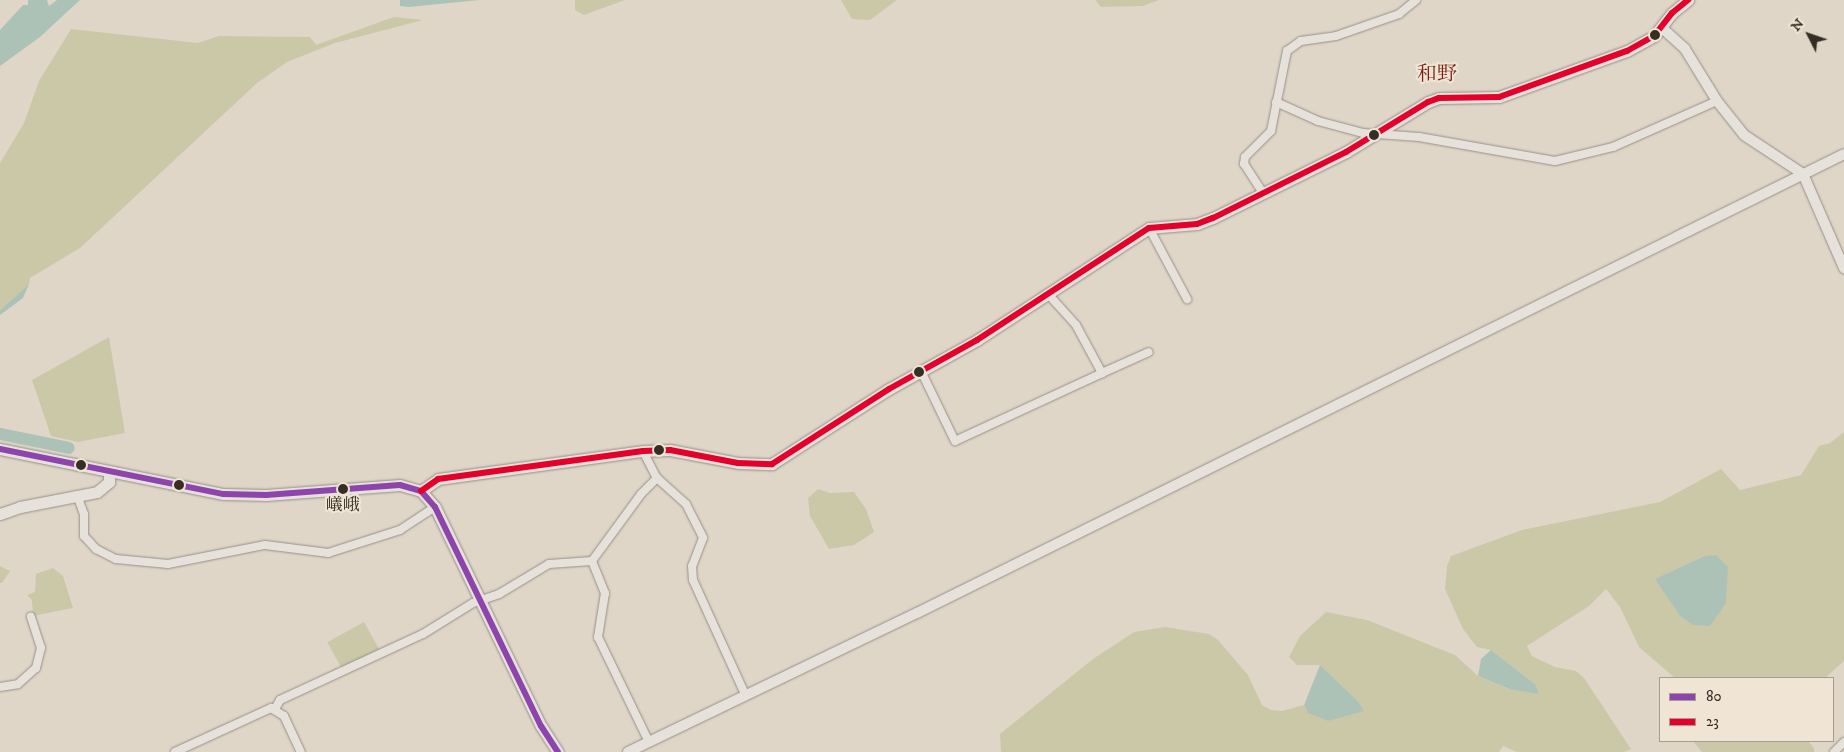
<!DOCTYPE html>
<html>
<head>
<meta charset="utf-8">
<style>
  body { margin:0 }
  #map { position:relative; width:1844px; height:752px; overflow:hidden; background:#dfd6c8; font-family:"IM FELL DW Pica","Noto Serif JP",serif }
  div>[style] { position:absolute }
  .green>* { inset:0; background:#cbc8a8; transform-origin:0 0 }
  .water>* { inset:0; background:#adc2b7 }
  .river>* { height:12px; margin:-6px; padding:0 6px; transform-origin:6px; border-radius:6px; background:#adc2b7 }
  .roads { filter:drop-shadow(0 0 1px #969087) drop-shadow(0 0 1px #969087) }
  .minor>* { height:8px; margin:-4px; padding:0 4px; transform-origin:4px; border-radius:4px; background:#e6e1db }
  .tertiary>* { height:10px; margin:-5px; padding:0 5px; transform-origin:5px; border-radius:5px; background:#e6e1db }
  .secondary>* { height:11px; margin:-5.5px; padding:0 5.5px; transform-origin:5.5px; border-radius:5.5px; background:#e6e1db }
  .bus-1>* { height:6px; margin:-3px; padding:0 3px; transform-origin:3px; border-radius:3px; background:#8e44ad }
  .bus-2>* { height:6px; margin:-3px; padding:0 3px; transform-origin:3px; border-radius:3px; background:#e4002b }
  .dots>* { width:14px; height:14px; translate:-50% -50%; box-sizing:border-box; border:2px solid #f0e5d5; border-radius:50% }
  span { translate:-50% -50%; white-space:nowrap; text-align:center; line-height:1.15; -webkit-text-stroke:4px #f0e5d5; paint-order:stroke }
  .bus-label { font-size:17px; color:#362d24 }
  .quarter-label { font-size:20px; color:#7a1f14 }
  .legend { position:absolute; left:1659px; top:677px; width:175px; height:65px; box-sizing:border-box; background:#f0e5d5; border:1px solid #a69b8e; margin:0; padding:6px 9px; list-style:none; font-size:15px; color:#362d24 }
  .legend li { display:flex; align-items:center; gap:10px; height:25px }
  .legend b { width:25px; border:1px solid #a69b8e }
  .north { position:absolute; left:1784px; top:10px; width:50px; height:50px; -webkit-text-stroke:4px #f0e5d5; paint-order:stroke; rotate:311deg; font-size:14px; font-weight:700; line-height:20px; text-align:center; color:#362d24 }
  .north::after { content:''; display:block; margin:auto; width:18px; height:22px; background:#362d24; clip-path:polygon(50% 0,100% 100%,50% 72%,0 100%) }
</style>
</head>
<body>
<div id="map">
  <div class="green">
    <i style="clip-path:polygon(575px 0,625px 0,584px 15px,575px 10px)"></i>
    <i style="clip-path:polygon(841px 0,897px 0,870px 20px,852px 19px)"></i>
    <i style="clip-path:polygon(1095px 0,1159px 0,1143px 6px,1101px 7px)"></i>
    <i style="clip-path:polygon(394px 17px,423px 20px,335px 43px,287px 62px,257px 83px,80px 248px,30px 278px,29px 284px,0 310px,0 163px,24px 123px,39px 81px,71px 29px,198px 43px,219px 36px,310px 37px,316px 45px)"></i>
    <i style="clip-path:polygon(109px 337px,125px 433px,78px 442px,51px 436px,32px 380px)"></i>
    <i style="clip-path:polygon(1844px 432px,1844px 661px,1825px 678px,1675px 678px,1639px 647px,1620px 607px,1606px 589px,1589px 606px,1527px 646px,1532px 656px,1555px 667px,1576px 671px,1584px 678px,1631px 749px,1624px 752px,1517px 752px,1503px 746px,1499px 752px,1001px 752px,1000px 734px,1093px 659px,1134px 632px,1165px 627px,1209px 634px,1218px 640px,1248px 675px,1262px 705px,1271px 710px,1282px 711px,1304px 705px,1309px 713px,1363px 711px,1357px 700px,1320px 665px,1297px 665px,1289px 657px,1300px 636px,1326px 612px,1367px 620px,1455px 655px,1478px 676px,1508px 689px,1535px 684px,1491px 650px,1477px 647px,1463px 629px,1445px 589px,1447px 566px,1451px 556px,1522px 530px,1660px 502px,1721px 469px,1740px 490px,1801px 475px,1819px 446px,1830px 443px)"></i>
    <i style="clip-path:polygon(818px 489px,830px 493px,854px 492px,866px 509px,874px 532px,854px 545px,829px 549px,810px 516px,808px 498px)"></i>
    <i style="clip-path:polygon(0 566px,10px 571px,2px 583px,0 583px)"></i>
    <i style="clip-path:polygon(53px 568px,63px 576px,73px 608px,33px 616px,32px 600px,27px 595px,35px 592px,36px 574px)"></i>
    <i style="left:364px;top:622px;width:31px;height:42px;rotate:61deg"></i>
    <i style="clip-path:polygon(1693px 741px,1808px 741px,1814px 748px,1814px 752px,1702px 752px)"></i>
  </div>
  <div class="water">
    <i style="clip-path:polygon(28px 0,47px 0,49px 6px,57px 0,80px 0,40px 37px,0 66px,0 30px,23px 5px,28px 5px)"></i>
    <i style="clip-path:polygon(400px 0,479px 0,409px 7px,400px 6px)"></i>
    <i style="clip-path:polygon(29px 284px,23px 298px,0 315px,0 310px)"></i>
    <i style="clip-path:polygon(1716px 555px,1728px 567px,1726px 603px,1710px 626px,1693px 625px,1680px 616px,1655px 579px,1705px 556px)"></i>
    <i style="clip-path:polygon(1491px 650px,1535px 684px,1539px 694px,1509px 689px,1478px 676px,1481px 659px)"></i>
    <i style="clip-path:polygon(1320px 665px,1357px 700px,1364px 711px,1328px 721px,1308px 713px,1304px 705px)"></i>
  </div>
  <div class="river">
    <i style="left:0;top:434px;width:70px;rotate:11.5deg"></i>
  </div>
  <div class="roads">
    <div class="minor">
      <i style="left:1276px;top:102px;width:46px;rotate:24.3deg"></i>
      <i style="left:1318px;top:121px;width:47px;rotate:14.9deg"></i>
      <i style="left:1363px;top:133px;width:56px;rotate:4.1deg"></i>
      <i style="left:1419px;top:137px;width:138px;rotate:10deg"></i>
      <i style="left:1555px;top:161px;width:60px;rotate:-13.6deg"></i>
      <i style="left:1613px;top:147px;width:114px;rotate:-23.9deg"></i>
      <i style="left:1263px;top:193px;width:35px;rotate:-123deg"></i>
      <i style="left:1244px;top:164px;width:7px;rotate:-82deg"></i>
      <i style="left:1245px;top:157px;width:37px;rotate:-45deg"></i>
      <i style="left:1271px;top:131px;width:82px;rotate:-78.7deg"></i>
      <i style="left:1287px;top:51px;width:17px;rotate:-36deg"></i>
      <i style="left:1301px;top:41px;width:35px;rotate:-8deg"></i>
      <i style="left:1336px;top:36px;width:67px;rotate:-19.2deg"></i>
      <i style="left:1399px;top:14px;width:22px;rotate:-39deg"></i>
      <i style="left:1149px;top:228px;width:81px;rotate:61.8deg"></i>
      <i style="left:1048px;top:294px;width:42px;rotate:47.9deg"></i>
      <i style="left:1076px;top:325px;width:55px;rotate:61.6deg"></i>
      <i style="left:1102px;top:373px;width:51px;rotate:-24.1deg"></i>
      <i style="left:921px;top:371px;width:78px;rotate:64.1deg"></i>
      <i style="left:955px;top:441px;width:162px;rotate:-24.8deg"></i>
      <i style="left:643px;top:451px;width:30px;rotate:63deg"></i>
      <i style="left:657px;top:478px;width:39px;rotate:42deg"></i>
      <i style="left:686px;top:504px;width:38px;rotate:63deg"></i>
      <i style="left:703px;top:538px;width:30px;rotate:111deg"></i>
      <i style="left:692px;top:566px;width:14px;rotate:86deg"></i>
      <i style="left:693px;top:580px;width:125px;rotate:65.5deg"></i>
      <i style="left:77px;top:495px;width:20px;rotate:70deg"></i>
      <i style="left:84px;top:514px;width:22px;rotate:90deg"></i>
      <i style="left:84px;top:536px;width:18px;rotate:47deg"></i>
      <i style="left:96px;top:549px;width:22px;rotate:27deg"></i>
      <i style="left:116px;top:559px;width:52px;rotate:5.5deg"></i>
      <i style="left:168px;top:564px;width:99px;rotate:-11.1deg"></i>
      <i style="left:265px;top:545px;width:64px;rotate:7.2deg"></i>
      <i style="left:328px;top:553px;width:76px;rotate:-17.7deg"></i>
      <i style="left:400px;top:530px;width:42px;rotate:-33.3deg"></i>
      <i style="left:592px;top:561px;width:35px;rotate:68deg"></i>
      <i style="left:605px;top:593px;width:45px;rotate:99deg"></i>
      <i style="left:598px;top:637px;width:117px;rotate:64.1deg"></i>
      <i style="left:592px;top:561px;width:83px;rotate:-53.8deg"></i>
      <i style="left:641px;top:494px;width:23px;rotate:-45deg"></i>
      <i style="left:0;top:687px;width:18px;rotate:-9deg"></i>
      <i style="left:18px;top:684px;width:24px;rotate:-42deg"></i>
      <i style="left:36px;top:668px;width:21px;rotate:-76deg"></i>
      <i style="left:41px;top:648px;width:33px;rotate:-108deg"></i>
      <i style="left:275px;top:709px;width:10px;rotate:-61deg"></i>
      <i style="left:280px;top:700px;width:157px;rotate:-24.8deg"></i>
      <i style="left:423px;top:634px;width:59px;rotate:-31.8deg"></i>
      <i style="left:473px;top:603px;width:28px;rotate:-19deg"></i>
      <i style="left:499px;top:594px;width:58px;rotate:-31deg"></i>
      <i style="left:549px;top:564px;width:43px;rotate:-4deg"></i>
      <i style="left:175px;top:752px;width:106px;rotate:-24.6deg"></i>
      <i style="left:271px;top:708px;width:15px;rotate:32deg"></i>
      <i style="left:284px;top:716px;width:40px;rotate:65deg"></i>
      <i style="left:1834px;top:752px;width:14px;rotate:-45deg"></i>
    </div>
    <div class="tertiary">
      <i style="left:1662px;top:28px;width:31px;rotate:42deg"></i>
      <i style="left:1685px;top:49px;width:61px;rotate:58.4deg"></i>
      <i style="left:1717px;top:101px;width:43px;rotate:51.5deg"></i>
      <i style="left:1744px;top:135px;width:71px;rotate:33.5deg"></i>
      <i style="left:1803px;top:174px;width:103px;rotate:66.4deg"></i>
      <i style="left:628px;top:752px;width:321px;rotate:-25.7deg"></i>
      <i style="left:917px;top:613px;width:1034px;rotate:-26.34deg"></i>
    </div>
    <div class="secondary">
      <i style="left:0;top:449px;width:228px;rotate:11.4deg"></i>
      <i style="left:224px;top:494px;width:42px;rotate:1.4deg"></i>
      <i style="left:266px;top:495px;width:134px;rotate:-4.3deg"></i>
      <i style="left:400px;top:485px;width:22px;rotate:16deg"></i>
      <i style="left:421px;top:491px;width:21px;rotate:49deg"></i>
      <i style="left:435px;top:507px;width:243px;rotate:64.2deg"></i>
      <i style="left:541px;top:726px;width:31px;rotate:57deg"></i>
      <i style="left:421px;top:491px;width:21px;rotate:-35deg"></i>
      <i style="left:438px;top:479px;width:207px;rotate:-7.8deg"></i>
      <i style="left:643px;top:451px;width:27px;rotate:-2deg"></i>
      <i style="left:670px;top:450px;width:69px;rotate:10.8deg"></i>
      <i style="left:738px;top:463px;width:34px;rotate:2deg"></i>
      <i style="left:772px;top:464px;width:139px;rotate:-32.7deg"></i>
      <i style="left:889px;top:389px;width:101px;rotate:-29.1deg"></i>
      <i style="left:977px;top:340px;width:205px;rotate:-33.1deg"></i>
      <i style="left:1149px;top:228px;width:48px;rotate:-4.8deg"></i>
      <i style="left:1197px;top:224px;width:17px;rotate:-21deg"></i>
      <i style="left:1213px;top:218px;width:148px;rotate:-26.4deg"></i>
      <i style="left:1346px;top:152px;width:96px;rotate:-31.4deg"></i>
      <i style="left:1428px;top:102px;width:12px;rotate:-20deg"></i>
      <i style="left:1439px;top:98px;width:60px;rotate:-1deg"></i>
      <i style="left:1499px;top:97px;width:136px;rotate:-19.8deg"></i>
      <i style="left:1627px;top:51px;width:31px;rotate:-29deg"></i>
      <i style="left:1654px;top:36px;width:29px;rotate:-52deg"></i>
      <i style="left:1672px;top:13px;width:21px;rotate:-39deg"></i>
      <i style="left:0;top:514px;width:21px;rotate:-19deg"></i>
      <i style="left:20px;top:507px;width:78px;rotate:-11deg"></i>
      <i style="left:97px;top:492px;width:16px;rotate:-40deg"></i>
      <i style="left:109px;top:482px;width:10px;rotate:-90deg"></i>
    </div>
  </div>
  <div class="bus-1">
    <i style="left:0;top:449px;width:228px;rotate:11.4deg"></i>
    <i style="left:224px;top:494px;width:42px;rotate:1.4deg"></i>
    <i style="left:266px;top:495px;width:134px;rotate:-4.3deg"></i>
    <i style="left:400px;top:485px;width:22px;rotate:16deg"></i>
    <i style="left:421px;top:491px;width:21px;rotate:49deg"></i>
    <i style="left:435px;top:507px;width:243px;rotate:64.2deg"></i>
    <i style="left:541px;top:726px;width:31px;rotate:57deg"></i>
  </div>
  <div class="bus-2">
    <i style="left:421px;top:491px;width:21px;rotate:-35deg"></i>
    <i style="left:438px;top:479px;width:207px;rotate:-7.8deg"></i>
    <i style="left:643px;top:451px;width:27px;rotate:-2deg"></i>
    <i style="left:670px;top:450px;width:69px;rotate:10.8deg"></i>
    <i style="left:738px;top:463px;width:34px;rotate:2deg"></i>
    <i style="left:772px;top:464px;width:139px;rotate:-32.7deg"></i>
    <i style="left:889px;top:389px;width:101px;rotate:-29.1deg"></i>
    <i style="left:977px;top:340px;width:205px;rotate:-33.1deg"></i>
    <i style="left:1149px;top:228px;width:48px;rotate:-4.8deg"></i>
    <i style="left:1197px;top:224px;width:17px;rotate:-21deg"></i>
    <i style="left:1213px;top:218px;width:148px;rotate:-26.4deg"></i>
    <i style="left:1346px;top:152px;width:96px;rotate:-31.4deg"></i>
    <i style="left:1428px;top:102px;width:12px;rotate:-20deg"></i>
    <i style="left:1439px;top:98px;width:60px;rotate:-1deg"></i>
    <i style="left:1499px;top:97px;width:136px;rotate:-19.8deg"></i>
    <i style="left:1627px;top:51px;width:31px;rotate:-29deg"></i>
    <i style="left:1654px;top:36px;width:29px;rotate:-52deg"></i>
    <i style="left:1672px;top:13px;width:21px;rotate:-39deg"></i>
  </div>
  <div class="dots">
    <i style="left:1655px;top:35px;background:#362d24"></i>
    <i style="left:1374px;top:135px;background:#362d24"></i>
    <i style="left:919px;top:372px;background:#362d24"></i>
    <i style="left:659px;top:450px;background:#362d24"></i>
    <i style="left:81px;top:465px;background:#362d24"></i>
    <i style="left:179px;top:485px;background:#362d24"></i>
    <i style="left:343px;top:489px;background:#362d24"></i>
  </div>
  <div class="bus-label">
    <span style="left:343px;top:506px">嶬峨</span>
  </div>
  <div class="quarter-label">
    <span style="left:1437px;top:74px">和野</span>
  </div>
  <ul class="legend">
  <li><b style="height:6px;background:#8e44ad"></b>80</li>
  <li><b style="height:6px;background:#e4002b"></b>23</li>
  </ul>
  <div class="north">N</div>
</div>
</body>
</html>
